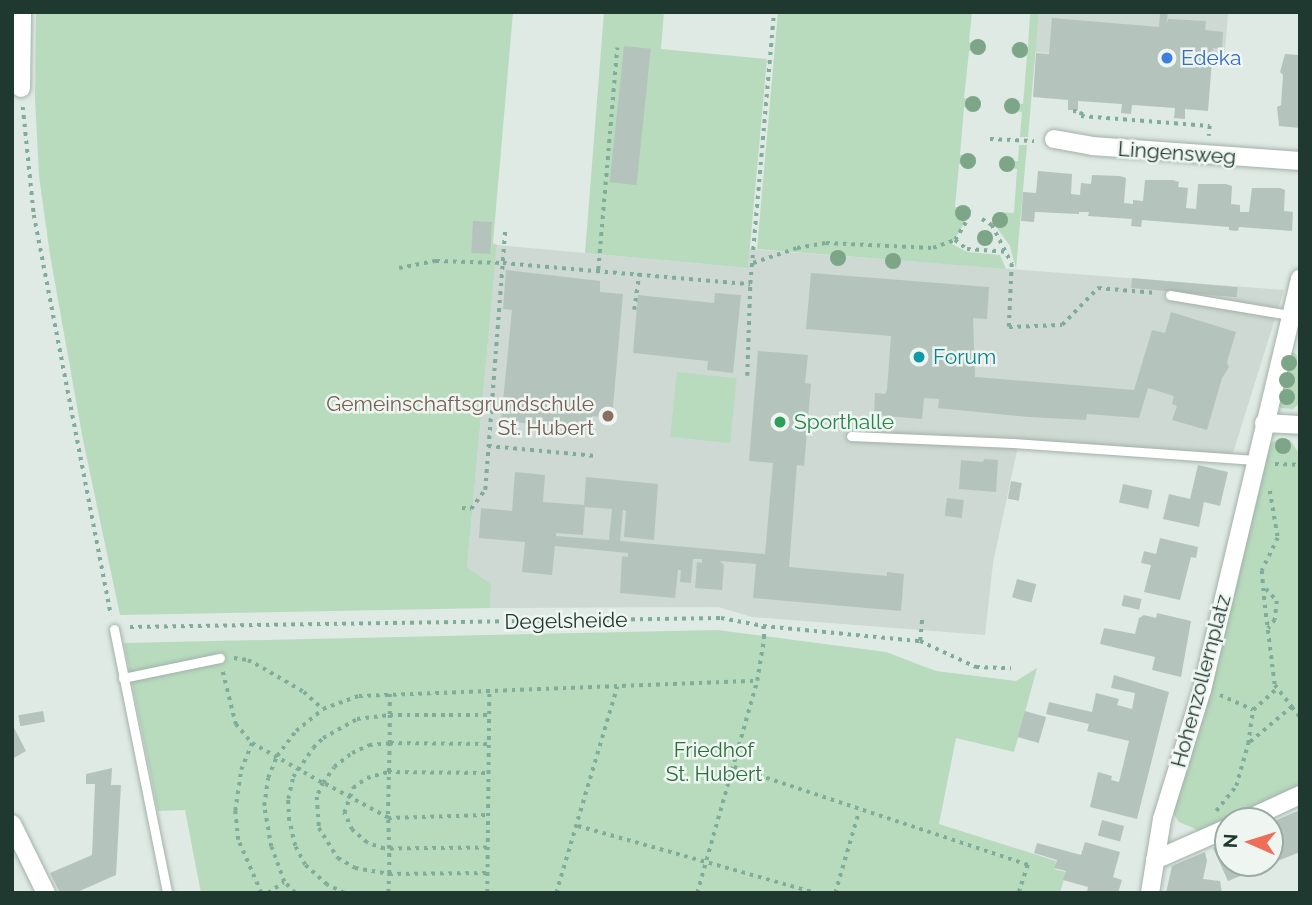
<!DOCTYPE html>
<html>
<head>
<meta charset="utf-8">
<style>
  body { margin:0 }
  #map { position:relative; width:1312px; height:905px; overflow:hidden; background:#dfeae4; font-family:Raleway,sans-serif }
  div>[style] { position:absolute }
  .built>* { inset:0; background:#cdd9d2 }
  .green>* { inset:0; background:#b8dbbd; transform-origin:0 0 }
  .building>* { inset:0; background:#b4c4bc; transform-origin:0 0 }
  .path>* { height:3.5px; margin-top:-1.75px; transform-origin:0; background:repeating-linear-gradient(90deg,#80ac9a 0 3.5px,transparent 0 8.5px) }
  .roads { filter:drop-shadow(0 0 2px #a2b1aa) drop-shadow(0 0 2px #a2b1aa) }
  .lane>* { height:9px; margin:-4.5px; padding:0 4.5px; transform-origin:4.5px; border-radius:4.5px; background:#fff }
  .street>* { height:18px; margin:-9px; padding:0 9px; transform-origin:9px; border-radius:9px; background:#fff }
  .trees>* { width:16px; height:16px; margin:-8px; border-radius:50%; background:#7da689 }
  .dots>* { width:19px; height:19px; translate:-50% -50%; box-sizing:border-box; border:4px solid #eff6f2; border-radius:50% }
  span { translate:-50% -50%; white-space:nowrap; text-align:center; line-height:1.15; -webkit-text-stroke:5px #eff6f2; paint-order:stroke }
  .shop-label { font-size:21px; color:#366cbe }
  .left { translate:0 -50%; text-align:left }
  .street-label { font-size:21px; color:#203930 }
  .culture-label { font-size:21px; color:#0d838f }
  .education-label { font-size:21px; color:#785e54 }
  .right { translate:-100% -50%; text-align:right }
  .leisure-label { font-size:21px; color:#27864d }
  .park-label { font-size:21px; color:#2c6e3f }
  .frame { position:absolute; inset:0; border:14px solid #203930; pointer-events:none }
  .north { position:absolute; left:1214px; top:807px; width:70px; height:70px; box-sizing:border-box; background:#eff6f2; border:2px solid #9caaa4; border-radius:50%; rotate:273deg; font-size:19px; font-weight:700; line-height:28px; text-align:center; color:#203930 }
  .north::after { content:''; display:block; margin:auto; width:24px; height:32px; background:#ee6e58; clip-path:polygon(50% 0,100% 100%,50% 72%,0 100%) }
</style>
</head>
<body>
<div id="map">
  <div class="built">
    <i style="clip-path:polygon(1039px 12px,1228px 12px,1224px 66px,1035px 52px)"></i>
    <i style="clip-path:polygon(497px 245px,748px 268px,750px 249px,1284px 290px,1232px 456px,1018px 446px,993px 563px,985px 635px,752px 617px,718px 607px,490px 608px,491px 584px,467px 567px)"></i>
  </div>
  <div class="green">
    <i style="clip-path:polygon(36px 12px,513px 12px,493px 243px,497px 245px,467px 567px,491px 584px,490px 608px,120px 615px,83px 440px,50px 255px,39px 176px,35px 98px)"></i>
    <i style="clip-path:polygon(604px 12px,664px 12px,661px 49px,767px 59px,748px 268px,585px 253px)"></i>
    <i style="clip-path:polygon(778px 12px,972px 12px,969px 42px,986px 45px,985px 51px,969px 51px,964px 98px,981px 101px,980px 108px,964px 107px,960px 155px,976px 157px,976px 164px,959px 164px,955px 207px,972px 210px,952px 244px,967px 252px,1000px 255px,1006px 269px,757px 249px)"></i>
    <i style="clip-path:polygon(1035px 12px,1039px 12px,1028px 137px,1020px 137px,1022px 112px,1006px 110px,1006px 103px,1023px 104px,1027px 56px,1012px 54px,1011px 47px,1028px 47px,1030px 14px)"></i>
    <i style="clip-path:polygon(1019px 145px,1027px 145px,1016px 269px,1010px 246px,992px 221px,998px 212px,1014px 213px,1017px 169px,1001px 167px,1001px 161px,1018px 161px)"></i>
    <i style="clip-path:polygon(1290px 350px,1297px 355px,1300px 403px,1293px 409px,1281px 408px,1274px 402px)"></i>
    <i style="left:677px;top:372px;width:60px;height:65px;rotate:6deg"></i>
    <i style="clip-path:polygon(1279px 438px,1290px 440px,1300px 455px,1300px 787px,1200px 831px,1179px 822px,1171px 810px,1264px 448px)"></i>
    <i style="clip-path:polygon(717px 630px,886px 652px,936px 671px,1016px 681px,1037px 668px,1014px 752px,956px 738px,939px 824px,1056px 861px,1054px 869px,1066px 872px,1060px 893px,201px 893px,185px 810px,158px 811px,124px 643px)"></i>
  </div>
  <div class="building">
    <i style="clip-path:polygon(1160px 12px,1168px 12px,1166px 27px,1168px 19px,1206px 21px,1205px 30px,1223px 32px,1222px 49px,1213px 48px,1208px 111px,1185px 109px,1185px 119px,1174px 118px,1175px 108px,1132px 105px,1131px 114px,1121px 113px,1122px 104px,1078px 101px,1078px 110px,1068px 110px,1068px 100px,1033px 97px,1036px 53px,1049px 54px,1052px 18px,1159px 27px)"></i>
    <i style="left:624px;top:46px;width:27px;height:137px;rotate:6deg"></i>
    <i style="clip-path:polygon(1285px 54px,1300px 55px,1300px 128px,1279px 126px,1277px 107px,1281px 105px,1283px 75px,1280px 72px)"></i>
    <i style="clip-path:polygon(1038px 171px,1072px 174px,1071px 194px,1080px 195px,1081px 183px,1091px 184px,1092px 175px,1120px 176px,1126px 178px,1124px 203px,1133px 204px,1133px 200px,1143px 201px,1145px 180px,1173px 180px,1179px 182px,1178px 187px,1188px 188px,1186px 208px,1196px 209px,1198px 184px,1226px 184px,1232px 186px,1231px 204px,1240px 205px,1240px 212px,1249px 212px,1252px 188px,1280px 188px,1285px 190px,1284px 211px,1293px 212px,1292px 231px,1239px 227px,1238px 231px,1229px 230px,1229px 227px,1142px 220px,1141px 227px,1131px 226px,1132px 219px,1088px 216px,1089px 212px,1079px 212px,1079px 214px,1035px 212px,1034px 222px,1021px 221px,1023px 192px,1036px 193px)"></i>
    <i style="left:473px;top:221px;width:19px;height:32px;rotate:3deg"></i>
    <i style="clip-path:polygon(506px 270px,600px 281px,600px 292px,623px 294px,612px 418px,592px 416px,591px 429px,501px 421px,512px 310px,503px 309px)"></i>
    <i style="clip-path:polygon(811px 273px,989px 287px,987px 319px,973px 318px,975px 377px,1134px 390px,1152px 330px,1165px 333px,1171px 312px,1236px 332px,1227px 362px,1229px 367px,1222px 378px,1207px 430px,1172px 420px,1177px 406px,1172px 404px,1174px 396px,1148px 388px,1139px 418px,1087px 414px,1086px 420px,1029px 417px,938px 408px,939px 399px,924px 398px,922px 419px,874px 415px,875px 393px,885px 394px,887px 390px,891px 336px,806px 329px)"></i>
    <i style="left:1132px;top:278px;width:106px;height:10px;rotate:5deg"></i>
    <i style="clip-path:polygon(715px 293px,741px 295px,733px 373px,707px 370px,708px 361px,633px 353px,638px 295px,714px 303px)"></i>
    <i style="clip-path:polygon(evenodd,758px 351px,808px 355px,805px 383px,811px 384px,804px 466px,797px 465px,789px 567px,887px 576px,887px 572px,904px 574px,901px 611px,753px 598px,756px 564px,720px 561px,724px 565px,722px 590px,695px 588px,697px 562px,702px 563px,702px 559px,693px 559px,691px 583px,680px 582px,681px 570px,678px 570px,675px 598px,620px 593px,622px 556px,628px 557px,628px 553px,555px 546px,552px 575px,522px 572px,525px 542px,479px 538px,481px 508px,512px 511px,515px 472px,545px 475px,543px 502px,584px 505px,586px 477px,658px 484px,654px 540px,624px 537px,626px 511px,623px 510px,620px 541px,765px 554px,773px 463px,749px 461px,758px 351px,585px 507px,612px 509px,609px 540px,556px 536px,556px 533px,583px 535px,585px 507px)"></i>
    <i style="clip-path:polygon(984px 459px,998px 460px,996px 492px,959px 489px,961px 460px,983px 462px)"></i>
    <i style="clip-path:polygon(1198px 465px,1228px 472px,1220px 506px,1204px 502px,1199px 527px,1163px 519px,1169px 494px,1190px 499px)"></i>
    <i style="left:1011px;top:481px;width:11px;height:18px;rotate:10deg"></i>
    <i style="left:1123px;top:484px;width:30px;height:19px;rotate:12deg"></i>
    <i style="left:947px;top:498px;width:17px;height:18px;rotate:7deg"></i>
    <i style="clip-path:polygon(1160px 538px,1198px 547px,1196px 558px,1191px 557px,1180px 600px,1144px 592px,1151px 565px,1141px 563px,1144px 551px,1156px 554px)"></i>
    <i style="left:1017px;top:579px;width:20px;height:19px;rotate:15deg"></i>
    <i style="left:1124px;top:595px;width:18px;height:11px;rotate:13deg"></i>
    <i style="clip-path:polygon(1157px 613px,1191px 621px,1181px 677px,1152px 670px,1155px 657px,1100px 644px,1104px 628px,1135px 634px,1139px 618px,1144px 615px,1156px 618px)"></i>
    <i style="clip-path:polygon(1114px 675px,1169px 692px,1137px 819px,1090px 807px,1098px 772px,1112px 776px,1111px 780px,1119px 782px,1129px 741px,1087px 731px,1089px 724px,1046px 714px,1049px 702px,1092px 712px,1096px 693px,1119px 699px,1117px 705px,1132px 709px,1135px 693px,1111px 688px)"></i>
    <i style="left:43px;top:711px;width:11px;height:25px;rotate:80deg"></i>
    <i style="left:1025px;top:711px;width:22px;height:27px;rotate:16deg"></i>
    <i style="clip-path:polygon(12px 724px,26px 751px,12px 759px)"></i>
    <i style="clip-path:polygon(112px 768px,111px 785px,121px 785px,116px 875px,75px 893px,60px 893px,50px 873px,92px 855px,95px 784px,86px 784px,86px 774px)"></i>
    <i style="clip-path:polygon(1300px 810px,1300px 852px,1228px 881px,1213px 848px,1228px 842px,1228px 863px,1270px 863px,1270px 823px)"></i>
    <i style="left:1102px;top:820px;width:23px;height:16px;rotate:15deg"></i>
    <i style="clip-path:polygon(1085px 842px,1120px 852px,1113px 877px,1122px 880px,1118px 893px,1087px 893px,1088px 887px,1063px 880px,1066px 871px,1054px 868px,1057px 860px,1034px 853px,1037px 843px,1081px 855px)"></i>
    <i style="clip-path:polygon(1205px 852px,1207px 861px,1203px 879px,1220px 881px,1222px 893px,1166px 893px,1172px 866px)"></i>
  </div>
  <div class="path">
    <i style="left:23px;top:107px;width:109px;rotate:84.2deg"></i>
    <i style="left:34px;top:215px;width:408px;rotate:79.1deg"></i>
    <i style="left:1073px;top:111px;width:9px;rotate:6deg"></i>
    <i style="left:1082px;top:112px;width:4px;rotate:104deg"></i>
    <i style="left:1081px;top:116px;width:129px;rotate:4.4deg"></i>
    <i style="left:1210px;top:126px;width:10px;rotate:96deg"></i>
    <i style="left:990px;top:139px;width:44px;rotate:2.6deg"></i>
    <i style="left:982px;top:219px;width:12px;rotate:31deg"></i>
    <i style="left:992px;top:225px;width:44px;rotate:62.9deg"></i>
    <i style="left:1012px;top:264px;width:63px;rotate:92.7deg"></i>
    <i style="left:1009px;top:327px;width:53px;rotate:-2.2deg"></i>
    <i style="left:1062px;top:325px;width:52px;rotate:-45.8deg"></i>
    <i style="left:1098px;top:288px;width:58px;rotate:4.9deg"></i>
    <i style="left:955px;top:240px;width:15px;rotate:37deg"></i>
    <i style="left:967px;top:249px;width:39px;rotate:4deg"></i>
    <i style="left:753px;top:263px;width:46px;rotate:-18.8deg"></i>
    <i style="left:797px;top:248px;width:29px;rotate:-10deg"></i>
    <i style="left:826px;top:243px;width:107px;rotate:2.7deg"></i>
    <i style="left:933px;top:248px;width:23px;rotate:-20deg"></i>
    <i style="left:955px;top:240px;width:21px;rotate:-59deg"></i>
    <i style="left:399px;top:268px;width:38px;rotate:-11deg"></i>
    <i style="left:436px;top:261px;width:67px;rotate:1.7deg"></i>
    <i style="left:503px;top:263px;width:248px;rotate:4.9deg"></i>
    <i style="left:598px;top:270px;width:223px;rotate:-85.1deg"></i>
    <i style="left:634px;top:310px;width:37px;rotate:-82deg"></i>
    <i style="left:747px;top:376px;width:92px;rotate:-88.1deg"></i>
    <i style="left:750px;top:284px;width:273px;rotate:-85deg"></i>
    <i style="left:488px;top:446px;width:108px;rotate:5.3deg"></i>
    <i style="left:1275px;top:464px;width:25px;rotate:2deg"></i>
    <i style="left:1270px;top:491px;width:48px;rotate:80.3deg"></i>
    <i style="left:1278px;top:538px;width:37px;rotate:116deg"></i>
    <i style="left:1262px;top:571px;width:34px;rotate:85deg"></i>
    <i style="left:1265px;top:605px;width:81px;rotate:82.9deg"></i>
    <i style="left:1275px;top:685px;width:28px;rotate:52deg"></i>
    <i style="left:1292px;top:707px;width:57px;rotate:139.9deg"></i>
    <i style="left:1248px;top:744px;width:34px;rotate:-82deg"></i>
    <i style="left:1253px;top:710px;width:31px;rotate:-42deg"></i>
    <i style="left:462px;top:508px;width:9px;rotate:6deg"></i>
    <i style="left:471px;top:509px;width:24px;rotate:-54deg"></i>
    <i style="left:485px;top:490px;width:261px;rotate:-85.6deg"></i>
    <i style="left:1266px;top:589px;width:16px;rotate:47deg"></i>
    <i style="left:1277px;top:601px;width:19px;rotate:96deg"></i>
    <i style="left:1275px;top:620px;width:11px;rotate:128deg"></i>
    <i style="left:130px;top:627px;width:591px;rotate:-0.87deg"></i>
    <i style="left:721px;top:618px;width:43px;rotate:10.8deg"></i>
    <i style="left:763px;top:626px;width:158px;rotate:5.5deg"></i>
    <i style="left:920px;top:641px;width:62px;rotate:24.9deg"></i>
    <i style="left:976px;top:667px;width:35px;rotate:2deg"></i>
    <i style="left:920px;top:641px;width:23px;rotate:-85deg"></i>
    <i style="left:234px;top:658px;width:14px;rotate:8deg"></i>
    <i style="left:248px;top:660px;width:17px;rotate:28deg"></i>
    <i style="left:263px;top:668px;width:48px;rotate:30.3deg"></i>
    <i style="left:304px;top:692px;width:25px;rotate:42deg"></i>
    <i style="left:223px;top:672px;width:54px;rotate:76deg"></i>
    <i style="left:236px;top:724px;width:25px;rotate:50deg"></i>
    <i style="left:390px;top:694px;width:21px;rotate:90deg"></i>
    <i style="left:390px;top:715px;width:99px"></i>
    <i style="left:1220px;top:695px;width:36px;rotate:24deg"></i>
    <i style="left:1292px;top:707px;width:13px;rotate:51deg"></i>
    <i style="left:734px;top:767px;width:310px;rotate:18.4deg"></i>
    <i style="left:1028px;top:865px;width:29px;rotate:108deg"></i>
    <i style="left:1216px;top:811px;width:32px;rotate:-51deg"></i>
    <i style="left:1236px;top:786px;width:44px;rotate:-74.1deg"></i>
    <i style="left:578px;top:826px;width:247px;rotate:15.7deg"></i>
    <i style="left:487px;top:848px;width:103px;rotate:179.4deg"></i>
    <i style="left:384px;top:849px;width:18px;rotate:-161deg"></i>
    <i style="left:367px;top:843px;width:20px;rotate:-139deg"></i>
    <i style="left:352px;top:830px;width:19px;rotate:-115deg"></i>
    <i style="left:344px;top:813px;width:27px;rotate:-70deg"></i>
    <i style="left:353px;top:788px;width:17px;rotate:-36deg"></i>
    <i style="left:367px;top:778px;width:22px;rotate:-16deg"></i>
    <i style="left:388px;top:772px;width:100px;rotate:0.6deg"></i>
    <i style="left:261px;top:893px;width:58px;rotate:-113.5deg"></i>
    <i style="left:238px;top:840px;width:29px;rotate:-96deg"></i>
    <i style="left:235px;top:811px;width:41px;rotate:-81.7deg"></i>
    <i style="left:241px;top:770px;width:29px;rotate:-68deg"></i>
    <i style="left:252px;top:743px;width:81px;rotate:29.4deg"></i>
    <i style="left:323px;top:783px;width:19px;rotate:-55deg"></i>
    <i style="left:334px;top:767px;width:23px;rotate:-38deg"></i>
    <i style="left:352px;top:753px;width:19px;rotate:-25deg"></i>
    <i style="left:369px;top:745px;width:21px;rotate:-5deg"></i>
    <i style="left:390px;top:743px;width:75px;rotate:91.5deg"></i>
    <i style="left:388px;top:818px;width:99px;rotate:-1.7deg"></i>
    <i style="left:268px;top:893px;width:19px;rotate:-35deg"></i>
    <i style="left:295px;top:893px;width:16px;rotate:-135deg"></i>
    <i style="left:284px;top:882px;width:37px;rotate:-110deg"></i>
    <i style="left:271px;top:847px;width:42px;rotate:-99.7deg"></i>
    <i style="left:264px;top:806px;width:28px;rotate:-82deg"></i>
    <i style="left:268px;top:778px;width:24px;rotate:-68deg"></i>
    <i style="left:277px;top:756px;width:31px;rotate:-53deg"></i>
    <i style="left:296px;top:731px;width:35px;rotate:-39deg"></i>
    <i style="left:323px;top:709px;width:38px;rotate:-20deg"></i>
    <i style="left:359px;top:696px;width:398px;rotate:-2.2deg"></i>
    <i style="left:344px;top:893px;width:19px;rotate:-155deg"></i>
    <i style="left:327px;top:885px;width:30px;rotate:-138deg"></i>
    <i style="left:305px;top:865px;width:21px;rotate:-118deg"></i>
    <i style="left:295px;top:846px;width:26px;rotate:-103deg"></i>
    <i style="left:289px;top:821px;width:22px;rotate:-93deg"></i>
    <i style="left:288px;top:799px;width:23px;rotate:-77deg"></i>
    <i style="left:293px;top:777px;width:35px;rotate:-55deg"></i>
    <i style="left:313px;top:748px;width:14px;rotate:-45deg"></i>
    <i style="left:323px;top:738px;width:39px;rotate:-29deg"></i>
    <i style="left:357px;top:719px;width:33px;rotate:-7deg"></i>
    <i style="left:390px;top:715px;width:28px;rotate:90deg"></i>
    <i style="left:390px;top:743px;width:99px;rotate:0.6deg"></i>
    <i style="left:388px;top:893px;width:19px;rotate:-87deg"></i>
    <i style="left:389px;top:874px;width:25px;rotate:-90deg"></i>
    <i style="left:389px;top:849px;width:31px;rotate:-92deg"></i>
    <i style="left:388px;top:818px;width:74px;rotate:-151.7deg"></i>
    <i style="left:323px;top:783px;width:15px;rotate:113deg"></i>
    <i style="left:317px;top:797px;width:31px;rotate:86deg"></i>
    <i style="left:319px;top:828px;width:36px;rotate:58deg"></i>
    <i style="left:338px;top:858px;width:20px;rotate:30deg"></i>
    <i style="left:355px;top:868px;width:35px;rotate:10deg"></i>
    <i style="left:389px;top:874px;width:98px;rotate:-0.6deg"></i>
    <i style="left:487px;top:893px;width:201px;rotate:-89.4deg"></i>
    <i style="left:556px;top:893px;width:215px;rotate:-73.5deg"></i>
    <i style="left:697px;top:893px;width:220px;rotate:-74.2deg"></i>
    <i style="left:757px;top:681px;width:44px;rotate:-80.8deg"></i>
    <i style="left:764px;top:638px;width:12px;rotate:-95deg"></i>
    <i style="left:835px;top:893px;width:85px;rotate:-73.7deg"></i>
  </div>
  <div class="roads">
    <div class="lane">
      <i style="left:1170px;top:295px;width:121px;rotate:9.5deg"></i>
      <i style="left:851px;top:436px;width:162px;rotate:2.5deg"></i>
      <i style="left:1013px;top:443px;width:243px;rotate:4deg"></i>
      <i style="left:114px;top:629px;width:269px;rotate:78.6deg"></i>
      <i style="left:123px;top:678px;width:99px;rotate:-11.7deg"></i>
    </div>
    <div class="street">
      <i style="left:21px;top:88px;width:76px;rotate:-89.2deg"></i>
      <i style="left:1054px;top:139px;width:39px;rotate:10deg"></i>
      <i style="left:1092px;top:146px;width:209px;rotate:4.1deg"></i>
      <i style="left:1264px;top:423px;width:36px;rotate:3deg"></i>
      <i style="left:1244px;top:821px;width:62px;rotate:-24.9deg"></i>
      <i style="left:12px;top:824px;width:77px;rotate:63.8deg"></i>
      <i style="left:1155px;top:860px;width:80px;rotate:-23.7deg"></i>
      <i style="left:1150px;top:893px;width:75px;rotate:-80.8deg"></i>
      <i style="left:1162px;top:819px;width:135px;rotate:-72.8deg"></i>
      <i style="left:1202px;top:690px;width:423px;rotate:-76.6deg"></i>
    </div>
  </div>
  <div class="trees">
    <i style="left:978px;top:47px"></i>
    <i style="left:1020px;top:50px"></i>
    <i style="left:973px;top:104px"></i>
    <i style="left:1012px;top:106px"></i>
    <i style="left:968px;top:161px"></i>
    <i style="left:1007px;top:164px"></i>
    <i style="left:963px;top:213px"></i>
    <i style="left:1000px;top:220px"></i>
    <i style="left:985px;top:238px"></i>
    <i style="left:838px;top:258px"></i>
    <i style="left:893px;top:261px"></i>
    <i style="left:1289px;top:363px"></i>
    <i style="left:1287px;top:380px"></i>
    <i style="left:1287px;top:397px"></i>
    <i style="left:1283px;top:446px"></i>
  </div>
  <div class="dots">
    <i style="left:1167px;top:58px;background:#3f7fe0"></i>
    <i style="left:919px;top:357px;background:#0f9aa8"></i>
    <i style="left:608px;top:416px;background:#8d6e63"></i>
    <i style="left:780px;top:422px;background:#2e9e5b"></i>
  </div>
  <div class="shop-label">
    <span class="left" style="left:1181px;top:58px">Edeka</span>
  </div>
  <div class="street-label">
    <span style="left:1177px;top:153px;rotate:4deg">Lingensweg</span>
    <span style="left:566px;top:621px;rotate:-1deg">Degelsheide</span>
    <span style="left:1201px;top:681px;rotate:-75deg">Hohenzollernplatz</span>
  </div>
  <div class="culture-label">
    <span class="left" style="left:933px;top:357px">Forum</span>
  </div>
  <div class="education-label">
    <span class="right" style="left:594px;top:416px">Gemeinschaftsgrundschule<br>St. Hubert</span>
  </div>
  <div class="leisure-label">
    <span class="left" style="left:794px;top:422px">Sporthalle</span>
  </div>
  <div class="park-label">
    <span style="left:714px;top:762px">Friedhof<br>St. Hubert</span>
  </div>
  <div class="frame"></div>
  <div class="north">N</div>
</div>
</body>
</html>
